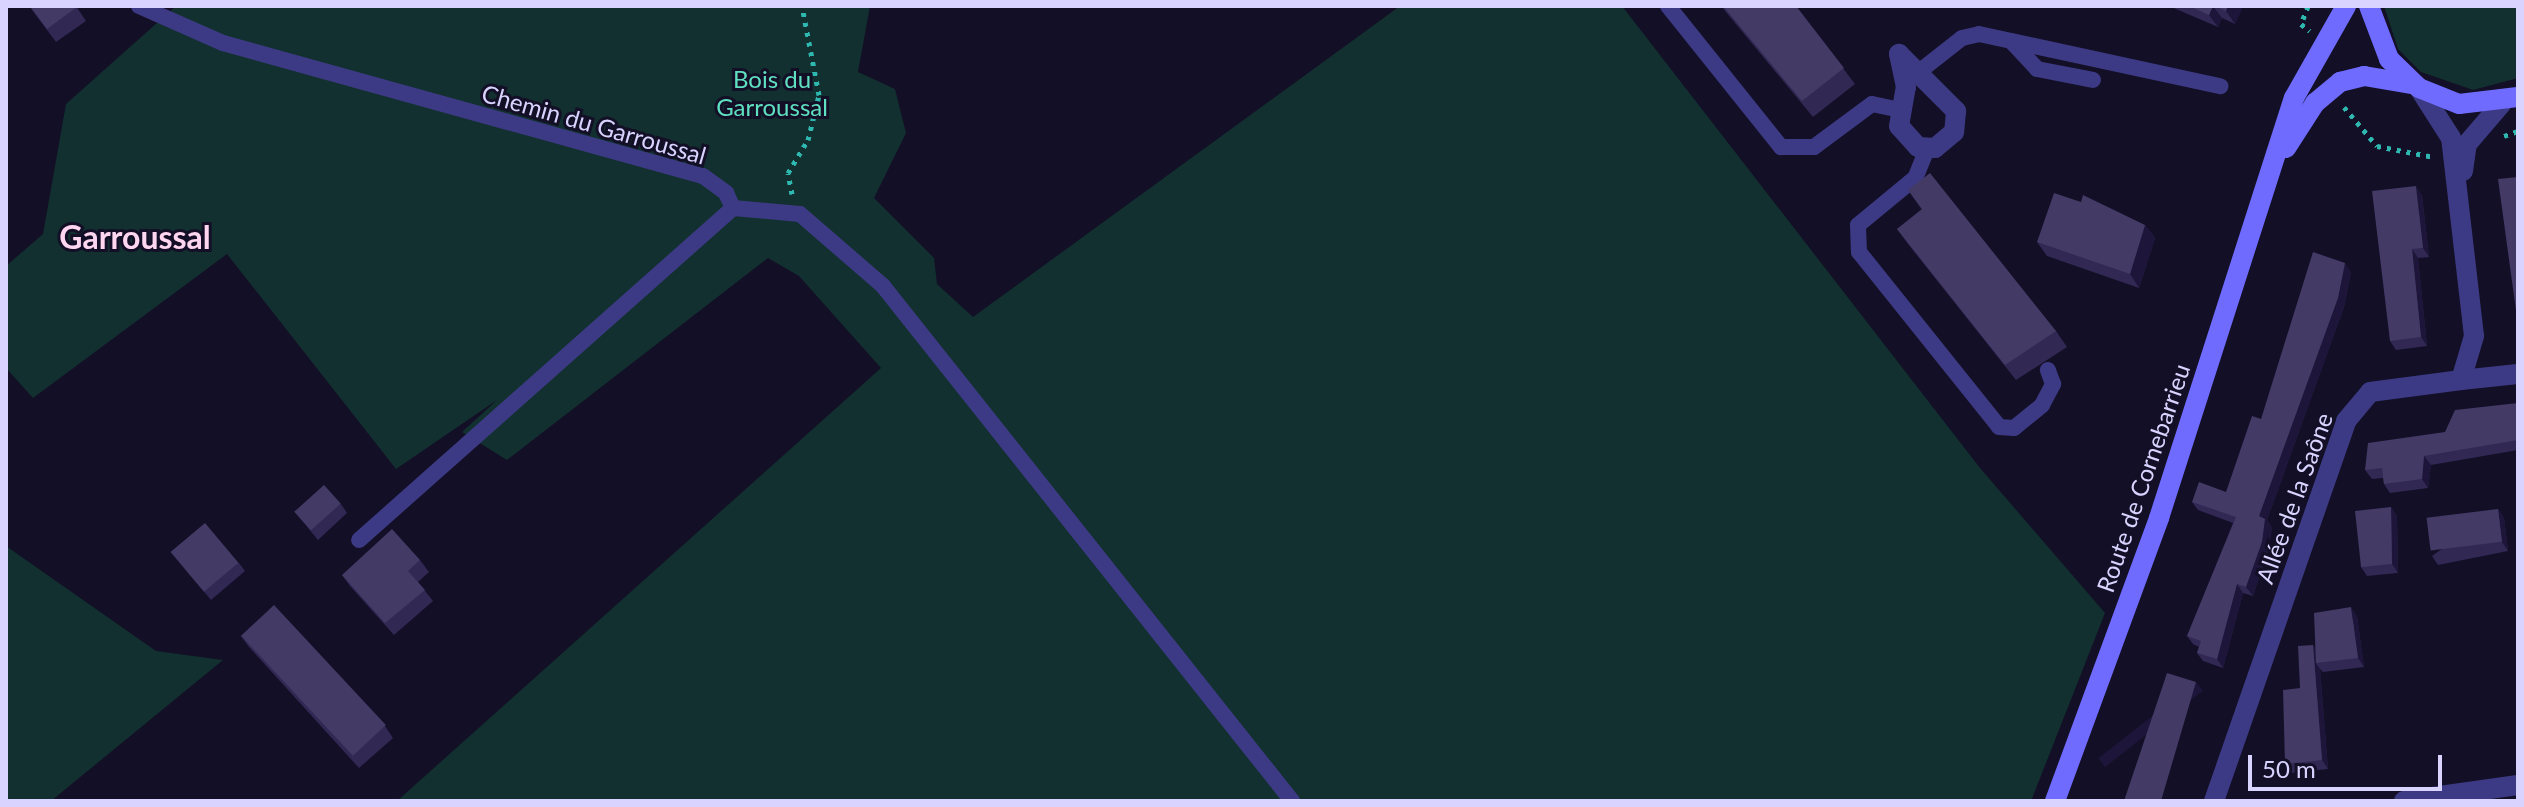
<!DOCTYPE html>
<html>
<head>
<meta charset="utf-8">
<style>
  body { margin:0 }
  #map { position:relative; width:2524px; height:807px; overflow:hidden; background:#130f26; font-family:Lato,sans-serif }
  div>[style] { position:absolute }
  .green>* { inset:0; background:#12302f }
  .path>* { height:5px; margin-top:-2.5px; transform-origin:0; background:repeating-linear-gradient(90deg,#2fb8b0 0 4px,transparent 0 10px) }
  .lane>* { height:16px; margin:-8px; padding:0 8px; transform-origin:8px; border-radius:8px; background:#3d3a85 }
  .street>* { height:20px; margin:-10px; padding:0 10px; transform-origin:10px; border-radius:10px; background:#3d3a85 }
  .secondary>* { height:20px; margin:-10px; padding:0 10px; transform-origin:10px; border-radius:10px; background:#6f6bff }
  .wall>* { inset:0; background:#312854 }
  .shaded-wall>* { inset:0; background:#1d163a; transform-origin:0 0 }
  .building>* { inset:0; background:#433a66; transform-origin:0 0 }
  span { translate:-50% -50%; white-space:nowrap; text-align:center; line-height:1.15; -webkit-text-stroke:6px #130f26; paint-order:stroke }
  .park-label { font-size:24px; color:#5fe0c0 }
  .street-label { font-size:24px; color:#d9d4ff }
  .district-label { font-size:32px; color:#ffd6f0; font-weight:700 }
  .frame { position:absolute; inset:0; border:8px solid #d9d4ff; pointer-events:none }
  .scale { position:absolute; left:2248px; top:755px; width:194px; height:36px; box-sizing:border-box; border:4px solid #d9d4ff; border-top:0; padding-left:10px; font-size:24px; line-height:28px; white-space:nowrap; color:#d9d4ff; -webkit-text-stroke:6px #130f26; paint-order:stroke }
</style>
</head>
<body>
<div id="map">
  <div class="green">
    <i style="clip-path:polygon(176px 6px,870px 6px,858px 72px,895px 89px,906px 133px,874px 198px,934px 258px,937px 284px,973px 317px,1400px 6px,1622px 6px,1980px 468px,2105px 613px,2031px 801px,397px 801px,881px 368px,799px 276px,768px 258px,507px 460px,462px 432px,497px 400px,396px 469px,227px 254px,33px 398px,6px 368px,6px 266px,43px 234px,66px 104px)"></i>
    <i style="clip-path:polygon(2384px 6px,2518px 6px,2518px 78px,2473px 90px,2421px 72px,2398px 49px)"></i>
    <i style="clip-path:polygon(6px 546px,156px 651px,223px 660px,51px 801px,6px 801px)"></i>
  </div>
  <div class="path">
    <i style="left:2308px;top:6px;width:19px;rotate:111deg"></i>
    <i style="left:2301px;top:24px;width:11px;rotate:38deg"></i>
    <i style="left:2344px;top:107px;width:51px;rotate:49.8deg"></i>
    <i style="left:2377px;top:146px;width:58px;rotate:10.9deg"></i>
    <i style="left:2504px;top:136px;width:15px;rotate:-20deg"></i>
    <i style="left:792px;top:194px;width:21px;rotate:-101deg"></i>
    <i style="left:788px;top:173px;width:39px;rotate:-59deg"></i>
    <i style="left:808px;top:140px;width:46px;rotate:-76.3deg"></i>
    <i style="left:819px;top:95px;width:91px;rotate:-100.8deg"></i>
  </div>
  <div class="lane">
    <i style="left:139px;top:6px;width:92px;rotate:23.8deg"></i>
    <i style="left:223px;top:43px;width:498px;rotate:15.5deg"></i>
    <i style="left:703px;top:176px;width:29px;rotate:36deg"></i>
    <i style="left:726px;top:193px;width:17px;rotate:65deg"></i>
    <i style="left:733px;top:208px;width:500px;rotate:138.4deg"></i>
    <i style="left:1668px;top:6px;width:181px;rotate:51.3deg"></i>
    <i style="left:1781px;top:147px;width:33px"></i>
    <i style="left:1814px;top:147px;width:72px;rotate:-36.6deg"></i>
    <i style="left:1872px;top:104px;width:29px;rotate:12deg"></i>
    <i style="left:2012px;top:42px;width:37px;rotate:47deg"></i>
    <i style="left:2037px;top:69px;width:57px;rotate:11.1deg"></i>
    <i style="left:1920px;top:71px;width:53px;rotate:-38.2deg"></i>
    <i style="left:1962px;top:38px;width:17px;rotate:-13deg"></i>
    <i style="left:1979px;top:34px;width:247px;rotate:12.2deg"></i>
    <i style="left:1927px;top:149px;width:31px;rotate:112deg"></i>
    <i style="left:1915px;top:178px;width:74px;rotate:140.5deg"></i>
    <i style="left:1858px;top:225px;width:27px;rotate:88deg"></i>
    <i style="left:1859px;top:252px;width:224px;rotate:51.3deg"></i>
    <i style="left:1999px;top:427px;width:15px;rotate:4deg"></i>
    <i style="left:2014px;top:428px;width:36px;rotate:-39deg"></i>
    <i style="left:2042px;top:405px;width:24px;rotate:-62deg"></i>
    <i style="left:2053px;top:384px;width:15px;rotate:-110deg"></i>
    <i style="left:733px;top:208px;width:67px;rotate:5.1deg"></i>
    <i style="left:800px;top:214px;width:110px;rotate:40.9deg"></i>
    <i style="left:883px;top:286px;width:658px;rotate:51.54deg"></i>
  </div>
  <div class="street">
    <i style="left:1899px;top:54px;width:81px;rotate:45deg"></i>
    <i style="left:1956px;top:111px;width:21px;rotate:95deg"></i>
    <i style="left:1954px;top:132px;width:25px;rotate:140deg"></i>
    <i style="left:1935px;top:148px;width:17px;rotate:-177deg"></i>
    <i style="left:1918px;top:147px;width:28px;rotate:-132deg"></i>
    <i style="left:1899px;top:126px;width:40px;rotate:-80deg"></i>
    <i style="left:1906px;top:87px;width:34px;rotate:-102deg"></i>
    <i style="left:2463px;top:171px;width:27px;rotate:-82deg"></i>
    <i style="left:2467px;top:144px;width:54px;rotate:-49.5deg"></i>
    <i style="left:2461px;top:380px;width:57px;rotate:-6deg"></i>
    <i style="left:2214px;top:801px;width:402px;rotate:-70.8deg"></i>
    <i style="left:2346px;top:421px;width:38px;rotate:-50deg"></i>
    <i style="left:2370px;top:392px;width:92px;rotate:-7.5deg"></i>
    <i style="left:2461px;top:380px;width:46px;rotate:-73.5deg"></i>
    <i style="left:2474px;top:336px;width:199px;rotate:-96.6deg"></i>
    <i style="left:2451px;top:138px;width:59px;rotate:-122.6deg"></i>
    <i style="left:2404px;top:801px;width:115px;rotate:-8deg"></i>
  </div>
  <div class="secondary">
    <i style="left:2369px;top:6px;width:57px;rotate:69.3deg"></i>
    <i style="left:2389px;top:59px;width:42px;rotate:44deg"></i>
    <i style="left:2419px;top:88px;width:43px;rotate:21.8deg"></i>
    <i style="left:2459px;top:104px;width:59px;rotate:-6.8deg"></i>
    <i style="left:2286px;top:148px;width:54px;rotate:-57.2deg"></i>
    <i style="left:2315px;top:103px;width:33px;rotate:-40deg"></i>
    <i style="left:2340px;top:82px;width:25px;rotate:-14deg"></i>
    <i style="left:2364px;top:76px;width:49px;rotate:9.5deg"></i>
    <i style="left:2055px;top:801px;width:302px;rotate:-69.8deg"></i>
    <i style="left:2159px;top:518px;width:441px;rotate:-72.2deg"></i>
    <i style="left:2294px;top:98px;width:106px;rotate:-60.5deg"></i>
  </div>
  <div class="wall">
    <i style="clip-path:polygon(29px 6px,76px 6px,86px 21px,56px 42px)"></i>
    <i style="clip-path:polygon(1721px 6px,1796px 6px,1855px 84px,1813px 117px)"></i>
    <i style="clip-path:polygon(2169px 6px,2243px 6px,2235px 24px,2222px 18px,2218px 27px)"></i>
    <i style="clip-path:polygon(1908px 190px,2056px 331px,2067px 347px,2016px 380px,1908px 244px,1897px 229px,1922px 210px)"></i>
    <i style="clip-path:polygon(2422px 195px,2429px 257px,2418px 258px,2427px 346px,2396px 350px,2390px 341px)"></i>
    <i style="clip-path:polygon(2145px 225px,2155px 238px,2139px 288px,2047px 256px,2037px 242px)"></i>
    <i style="clip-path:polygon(2351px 272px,2344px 307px,2267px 520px,2272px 528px,2268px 551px,2253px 596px,2243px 593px,2223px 668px,2203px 661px,2197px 653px,2199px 647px,2193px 644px,2187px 636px,2233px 523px,2198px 510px,2192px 502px,2226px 492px,2261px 419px)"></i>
    <i style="clip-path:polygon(2518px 403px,2518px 450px,2431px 465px,2428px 488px,2390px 493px,2384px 484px,2383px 478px,2372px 479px,2365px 470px,2445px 432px)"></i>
    <i style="clip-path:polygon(341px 504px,347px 513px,318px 540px,294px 511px)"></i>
    <i style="clip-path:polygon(2391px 507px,2397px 516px,2398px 573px,2367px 576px,2361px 567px)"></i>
    <i style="clip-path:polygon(2498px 509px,2504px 518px,2508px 551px,2438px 565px,2432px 556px)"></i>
    <i style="clip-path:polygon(172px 553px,239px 563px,245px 571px,211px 600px)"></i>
    <i style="clip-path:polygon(420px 560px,429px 572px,418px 582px,433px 601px,394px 635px,350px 586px,342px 575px)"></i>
    <i style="clip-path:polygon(2357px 616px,2364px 667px,2323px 672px,2320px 669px,2328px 769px,2291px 773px,2285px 764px,2300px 688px,2313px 645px,2316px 649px)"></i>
    <i style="clip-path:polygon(240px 635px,385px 726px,393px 738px,359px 768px,249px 647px)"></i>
  </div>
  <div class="shaded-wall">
    <i style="clip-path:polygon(2213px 6px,2222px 18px,2218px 27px,2209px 15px)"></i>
    <i style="clip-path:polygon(2228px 6px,2243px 6px,2235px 24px,2226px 11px)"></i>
    <i style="clip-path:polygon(2416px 186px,2422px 195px,2429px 257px,2423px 248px)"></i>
    <i style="clip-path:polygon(2145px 225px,2155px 238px,2139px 288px,2130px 274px)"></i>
    <i style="clip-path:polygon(2412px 249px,2418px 258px,2427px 346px,2421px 337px)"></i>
    <i style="clip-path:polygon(2345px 263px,2351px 272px,2344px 307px,2267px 520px,2272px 528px,2268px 551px,2253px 596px,2246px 587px,2259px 516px)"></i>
    <i style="clip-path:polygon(2424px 456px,2431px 465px,2428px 488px,2422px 479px)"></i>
    <i style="clip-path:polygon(2391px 507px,2397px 516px,2398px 573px,2392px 564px)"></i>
    <i style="clip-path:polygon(2498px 509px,2504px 518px,2508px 551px,2502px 542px)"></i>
    <i style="clip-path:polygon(2237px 584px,2243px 593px,2223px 668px,2217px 659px)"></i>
    <i style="clip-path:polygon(2351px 607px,2357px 616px,2364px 667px,2358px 658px)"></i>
    <i style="clip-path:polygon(2313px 645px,2319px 654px,2316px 663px,2320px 669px,2328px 769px,2322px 760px)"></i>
    <i style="left:2196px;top:682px;width:11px;height:124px;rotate:52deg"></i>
  </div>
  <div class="building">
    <i style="clip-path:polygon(30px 6px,76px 6px,77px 7px,47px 29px)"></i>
    <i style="clip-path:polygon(1723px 6px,1796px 6px,1844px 68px,1802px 101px)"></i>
    <i style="clip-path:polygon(2189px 6px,2213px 6px,2209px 15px)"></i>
    <i style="clip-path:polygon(2215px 6px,2228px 6px,2226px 11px)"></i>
    <i style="clip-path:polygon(1930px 173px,2056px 331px,2005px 365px,1897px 229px,1922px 209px,1908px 190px)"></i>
    <i style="clip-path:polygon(2518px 177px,2518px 318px,2517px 318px,2498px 179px)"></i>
    <i style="clip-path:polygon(2416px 186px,2423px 248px,2412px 249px,2421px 337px,2390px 341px,2372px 191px)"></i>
    <i style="clip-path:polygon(2054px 193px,2081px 202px,2083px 195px,2145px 225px,2130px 274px,2037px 242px)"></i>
    <i style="clip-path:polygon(2313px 252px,2345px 263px,2338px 298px,2259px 516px,2265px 519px,2262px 542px,2246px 587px,2237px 584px,2217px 659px,2197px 653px,2201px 641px,2187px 636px,2236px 517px,2192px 502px,2199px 482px,2226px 492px,2252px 416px,2261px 419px)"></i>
    <i style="clip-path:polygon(2518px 403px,2518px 440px,2424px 456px,2422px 479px,2384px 484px,2382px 468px,2365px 470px,2368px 443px,2445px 432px,2455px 410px)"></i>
    <i style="left:324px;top:485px;width:25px;height:40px;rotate:48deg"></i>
    <i style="clip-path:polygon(2391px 507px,2392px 564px,2361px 567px,2355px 511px)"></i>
    <i style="left:2498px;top:509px;width:33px;height:72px;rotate:83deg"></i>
    <i style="left:205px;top:523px;width:52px;height:45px;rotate:50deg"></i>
    <i style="clip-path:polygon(392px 529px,420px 560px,408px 571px,425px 590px,385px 623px,342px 575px)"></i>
    <i style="left:274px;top:605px;width:164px;height:45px;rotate:47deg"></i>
    <i style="clip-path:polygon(2351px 607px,2358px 658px,2316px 663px,2314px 613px)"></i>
    <i style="clip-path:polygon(2313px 645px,2322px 760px,2285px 764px,2283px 690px,2300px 688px,2298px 646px)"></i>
    <i style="clip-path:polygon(2167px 673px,2196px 682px,2161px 801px,2124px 801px)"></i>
  </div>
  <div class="park-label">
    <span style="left:772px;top:93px">Bois du<br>Garroussal</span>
  </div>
  <div class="street-label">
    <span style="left:594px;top:124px;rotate:16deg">Chemin du Garroussal</span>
    <span style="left:2143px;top:478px;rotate:-71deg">Route de Cornebarrieu</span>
    <span style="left:2294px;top:498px;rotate:-70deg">Allée de la Saône</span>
  </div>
  <div class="district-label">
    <span style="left:135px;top:237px">Garroussal</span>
  </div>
  <div class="frame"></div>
  <div class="scale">50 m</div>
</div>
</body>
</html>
